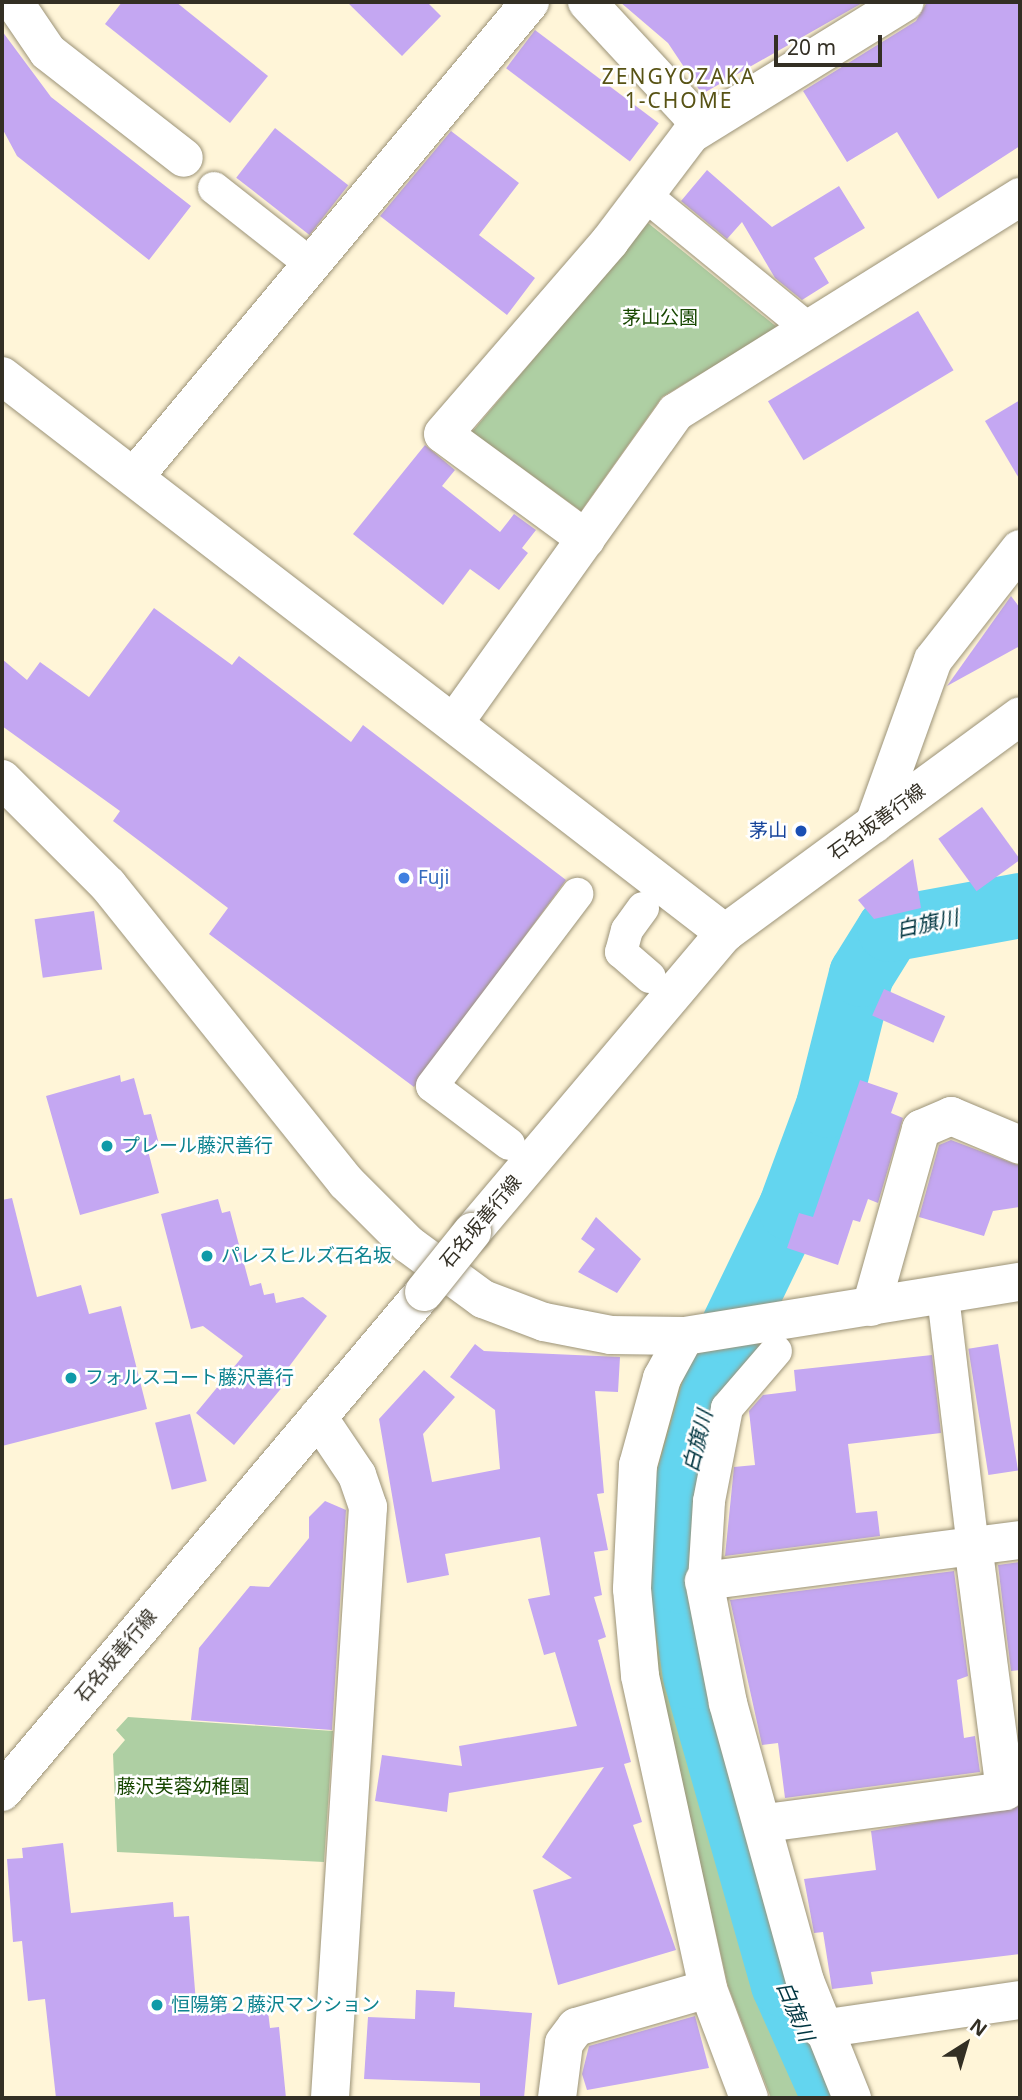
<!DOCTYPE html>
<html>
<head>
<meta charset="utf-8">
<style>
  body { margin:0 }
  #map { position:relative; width:1022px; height:2100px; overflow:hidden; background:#fff5d8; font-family:"Noto Sans","Noto Sans JP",sans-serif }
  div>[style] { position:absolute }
  .green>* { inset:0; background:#aecfa3 }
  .river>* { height:65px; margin:-32.5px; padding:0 32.5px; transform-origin:32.5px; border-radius:32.5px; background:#63d5ef }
  .building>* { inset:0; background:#c4a7f2; transform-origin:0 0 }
  .roads { filter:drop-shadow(0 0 2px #9c9378) drop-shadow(0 0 2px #9c9378) }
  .pedestrian>* { height:32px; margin:-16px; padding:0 16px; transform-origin:16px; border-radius:16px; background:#fff }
  .minor>* { height:38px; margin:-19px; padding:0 19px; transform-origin:19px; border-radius:19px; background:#fff }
  .tertiary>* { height:38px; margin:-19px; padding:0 19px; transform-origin:19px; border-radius:19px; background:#fff }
  .bridges { filter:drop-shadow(0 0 2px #9c9378) drop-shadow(0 0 2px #9c9378) }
  .tertiary-bridge>* { height:38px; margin:-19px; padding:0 19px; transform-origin:19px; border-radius:19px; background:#fff }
  .dots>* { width:19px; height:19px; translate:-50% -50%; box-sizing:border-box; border:4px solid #fff; border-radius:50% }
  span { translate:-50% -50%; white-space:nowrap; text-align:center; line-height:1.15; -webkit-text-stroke:5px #fff; paint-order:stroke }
  .park-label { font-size:19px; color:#174700 }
  .street-label { font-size:19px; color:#332f24 }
  .transit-label { font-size:19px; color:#164399 }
  .right { translate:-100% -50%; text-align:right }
  .shop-label { font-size:19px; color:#366cbe }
  .left { translate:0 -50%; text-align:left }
  .culture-label { font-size:19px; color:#0d838f }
  .neighbourhood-label { font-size:21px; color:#585315; letter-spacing:2px }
  .water-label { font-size:21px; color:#003540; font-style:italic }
  .frame { position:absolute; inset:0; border:4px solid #332f24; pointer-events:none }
  .north { position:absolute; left:931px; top:2009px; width:70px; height:70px; -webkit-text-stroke:5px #fff; paint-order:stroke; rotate:37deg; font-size:19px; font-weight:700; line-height:28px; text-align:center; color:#332f24 }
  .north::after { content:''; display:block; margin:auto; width:24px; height:32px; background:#332f24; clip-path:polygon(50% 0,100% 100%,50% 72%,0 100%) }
  .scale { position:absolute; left:774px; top:35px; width:108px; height:32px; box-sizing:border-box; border:4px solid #332f24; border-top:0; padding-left:9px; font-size:21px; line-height:24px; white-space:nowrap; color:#332f24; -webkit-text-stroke:5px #fff; paint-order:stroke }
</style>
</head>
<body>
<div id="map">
  <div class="green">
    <i style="clip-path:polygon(648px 223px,778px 328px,662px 397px,581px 511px,472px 432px)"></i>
    <i style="clip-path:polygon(691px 1362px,707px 1364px,674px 1488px,668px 1582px,683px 1679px,766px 1988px,813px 2098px,771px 2098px,728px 1986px,655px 1667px,650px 1541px,656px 1471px,681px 1375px)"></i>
    <i style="clip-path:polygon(128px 1717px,333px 1731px,324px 1862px,117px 1852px,113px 1754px,125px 1740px,116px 1730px)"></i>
  </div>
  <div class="river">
    <i style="left:834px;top:2098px;width:125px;rotate:-114.1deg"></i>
    <i style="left:783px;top:1984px;width:320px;rotate:-105.9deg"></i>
    <i style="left:695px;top:1676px;width:96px;rotate:-98.4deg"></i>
    <i style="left:681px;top:1581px;width:91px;rotate:-87.5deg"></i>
    <i style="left:685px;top:1490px;width:164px;rotate:-74.1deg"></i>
    <i style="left:730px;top:1332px;width:138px;rotate:-64.2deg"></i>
    <i style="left:790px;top:1208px;width:110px;rotate:-69.7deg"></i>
    <i style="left:828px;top:1105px;width:135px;rotate:-75.9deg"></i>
    <i style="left:861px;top:974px;width:53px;rotate:-58.1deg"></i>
    <i style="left:889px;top:929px;width:133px;rotate:-10.4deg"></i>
  </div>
  <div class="building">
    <i style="clip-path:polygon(122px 2px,176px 2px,268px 76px,230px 123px,105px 24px)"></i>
    <i style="clip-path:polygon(347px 2px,427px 2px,441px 16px,402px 56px)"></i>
    <i style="clip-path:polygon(620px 2px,864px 2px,702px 94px,668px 43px)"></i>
    <i style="clip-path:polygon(927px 2px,1020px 2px,1020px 146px,938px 199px,897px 132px,847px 162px,803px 91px,916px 21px)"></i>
    <i style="left:535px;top:30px;width:155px;height:48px;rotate:37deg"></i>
    <i style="clip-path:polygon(2px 31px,51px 97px,191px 206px,149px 260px,17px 156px,2px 128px)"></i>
    <i style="left:275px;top:128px;width:93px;height:63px;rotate:38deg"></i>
    <i style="clip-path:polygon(451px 131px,519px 183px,479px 235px,535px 278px,507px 315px,380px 216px)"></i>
    <i style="clip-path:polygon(707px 170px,772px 227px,839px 186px,865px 228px,814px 258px,829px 283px,802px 300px,775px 278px,742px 222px,727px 239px,681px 201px)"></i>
    <i style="left:918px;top:311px;width:69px;height:175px;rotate:59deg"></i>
    <i style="clip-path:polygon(1020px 400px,1020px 480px,985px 421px)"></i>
    <i style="clip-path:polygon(425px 445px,455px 470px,442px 486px,500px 532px,514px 514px,536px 530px,522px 548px,528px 553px,499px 590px,470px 569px,443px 605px,353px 534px)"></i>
    <i style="clip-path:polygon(1011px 596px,1020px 608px,1020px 646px,947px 686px)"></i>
    <i style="clip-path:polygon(154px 608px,232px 665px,239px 656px,351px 742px,363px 725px,566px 880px,414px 1087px,209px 934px,228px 908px,113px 821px,120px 811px,2px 726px,2px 659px,27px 680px,40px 662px,89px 697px)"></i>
    <i style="left:982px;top:807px;width:65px;height:54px;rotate:54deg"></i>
    <i style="clip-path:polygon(913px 859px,921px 908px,874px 919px,858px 900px)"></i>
    <i style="left:94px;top:911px;width:59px;height:60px;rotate:82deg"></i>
    <i style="left:884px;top:989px;width:67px;height:29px;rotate:24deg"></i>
    <i style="clip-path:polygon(120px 1075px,121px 1082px,134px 1078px,144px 1115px,151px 1114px,159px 1144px,147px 1147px,159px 1193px,80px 1215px,46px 1096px)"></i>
    <i style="clip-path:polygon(860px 1080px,898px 1093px,891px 1113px,903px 1118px,878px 1203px,868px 1199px,860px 1222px,853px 1220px,838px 1265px,787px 1248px,799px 1213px,813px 1217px)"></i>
    <i style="clip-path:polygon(951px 1140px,1020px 1166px,1020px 1207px,993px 1211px,984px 1236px,919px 1217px,939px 1145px)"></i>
    <i style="clip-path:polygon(12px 1198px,37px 1297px,81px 1285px,89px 1314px,121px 1306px,147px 1409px,2px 1446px,2px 1200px)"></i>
    <i style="clip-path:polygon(218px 1199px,222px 1213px,230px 1211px,250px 1286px,261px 1283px,264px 1295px,274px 1293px,276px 1303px,303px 1297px,327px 1316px,288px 1368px,294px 1373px,234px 1445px,196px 1413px,243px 1356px,203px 1326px,191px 1329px,161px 1214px)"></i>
    <i style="clip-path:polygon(596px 1217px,641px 1259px,617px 1293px,578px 1272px,595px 1249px,581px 1239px)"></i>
    <i style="clip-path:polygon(475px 1344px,484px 1351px,620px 1357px,618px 1392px,595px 1391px,604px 1493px,597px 1494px,608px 1550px,594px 1552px,602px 1595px,594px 1597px,606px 1637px,598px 1640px,631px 1762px,624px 1764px,642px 1822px,633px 1825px,676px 1950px,558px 1985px,533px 1890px,572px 1878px,542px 1857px,604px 1767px,449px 1793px,447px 1812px,375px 1801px,382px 1755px,462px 1766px,459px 1746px,577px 1726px,555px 1652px,544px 1655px,528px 1599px,550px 1595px,540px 1537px,445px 1554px,449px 1575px,407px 1583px,379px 1419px,424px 1370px,455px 1397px,423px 1434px,432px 1482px,500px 1469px,495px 1410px,450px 1377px)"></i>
    <i style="left:998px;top:1344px;width:128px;height:30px;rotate:81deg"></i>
    <i style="clip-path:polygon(932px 1355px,941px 1433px,848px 1444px,856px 1513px,877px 1511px,880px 1536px,725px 1556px,734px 1467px,755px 1465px,749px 1411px,763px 1395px,796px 1391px,794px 1370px)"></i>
    <i style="left:190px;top:1414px;width:69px;height:36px;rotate:76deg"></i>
    <i style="clip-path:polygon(325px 1501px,346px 1510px,332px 1730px,191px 1720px,199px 1648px,250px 1586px,269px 1587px,309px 1538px,309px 1517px)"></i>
    <i style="clip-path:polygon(1020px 1562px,1020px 1670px,1011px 1671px,998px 1565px)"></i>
    <i style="clip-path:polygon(954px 1571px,968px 1676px,957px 1680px,964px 1738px,975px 1736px,980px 1772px,785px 1798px,778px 1743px,762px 1745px,730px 1600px)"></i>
    <i style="clip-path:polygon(1020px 1806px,1020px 1954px,871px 1972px,873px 1984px,832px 1989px,823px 1932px,814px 1933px,804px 1879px,876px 1870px,871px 1831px)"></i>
    <i style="clip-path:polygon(63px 1843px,71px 1913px,173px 1902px,174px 1917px,189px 1916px,197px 2015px,268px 2011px,270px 2028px,279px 2027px,286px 2098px,56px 2098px,45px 1999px,28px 2001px,22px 1941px,13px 1942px,7px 1859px,23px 1858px,22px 1848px)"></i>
    <i style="clip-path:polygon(416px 1990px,455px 1992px,454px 2007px,532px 2013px,524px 2098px,480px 2098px,480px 2083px,364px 2079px,368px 2017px,415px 2019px)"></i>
    <i style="clip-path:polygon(695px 2016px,709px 2068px,587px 2090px,582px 2074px,589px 2046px)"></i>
  </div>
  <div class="roads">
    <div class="pedestrian">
      <i style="left:214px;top:188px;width:120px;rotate:38.2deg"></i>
      <i style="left:645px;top:195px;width:213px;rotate:39.3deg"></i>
      <i style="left:643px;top:908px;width:27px;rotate:126deg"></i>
      <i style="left:627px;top:930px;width:23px;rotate:105deg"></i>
      <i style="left:621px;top:952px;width:38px;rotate:41deg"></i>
      <i style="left:509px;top:1144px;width:96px;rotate:-143deg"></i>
      <i style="left:432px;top:1086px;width:241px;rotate:-52.9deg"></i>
      <i style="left:943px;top:1296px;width:252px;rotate:83.2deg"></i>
      <i style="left:704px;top:1581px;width:80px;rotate:-86.4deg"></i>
      <i style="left:709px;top:1501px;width:95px;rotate:-79deg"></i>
      <i style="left:727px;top:1408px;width:75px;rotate:-49.3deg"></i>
    </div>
    <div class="minor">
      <i style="left:14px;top:2px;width:60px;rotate:55.8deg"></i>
      <i style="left:48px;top:52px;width:172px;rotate:37.9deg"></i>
      <i style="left:587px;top:2px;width:169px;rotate:47.2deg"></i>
      <i style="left:135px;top:476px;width:617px;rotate:-50.19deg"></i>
      <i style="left:586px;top:539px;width:177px;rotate:-143.7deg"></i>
      <i style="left:443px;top:434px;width:255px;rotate:-49.1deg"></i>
      <i style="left:610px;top:241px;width:134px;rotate:-52.9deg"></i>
      <i style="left:691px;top:134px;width:251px;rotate:-31.7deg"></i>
      <i style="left:454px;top:723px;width:382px;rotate:-54.5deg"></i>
      <i style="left:676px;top:412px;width:406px;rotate:-32deg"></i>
      <i style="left:874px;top:824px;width:174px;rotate:-70.2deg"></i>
      <i style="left:933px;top:660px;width:141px;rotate:-51.9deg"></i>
      <i style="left:871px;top:1307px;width:185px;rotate:-74.3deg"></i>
      <i style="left:921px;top:1129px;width:33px;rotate:-23deg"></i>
      <i style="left:951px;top:1116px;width:75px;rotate:22.8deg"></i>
      <i style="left:685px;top:1336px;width:48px;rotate:118.7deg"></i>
      <i style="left:662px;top:1378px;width:90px;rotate:105.4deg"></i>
      <i style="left:638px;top:1465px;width:124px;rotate:92.8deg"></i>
      <i style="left:632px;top:1589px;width:87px;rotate:84.7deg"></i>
      <i style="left:640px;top:1676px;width:320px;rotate:77.7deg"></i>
      <i style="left:708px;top:1989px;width:116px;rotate:69.4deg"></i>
      <i style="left:318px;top:1417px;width:70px;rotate:56.1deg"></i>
      <i style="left:357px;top:1475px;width:34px;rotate:71deg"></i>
      <i style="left:368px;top:1507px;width:592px;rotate:93.68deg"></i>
      <i style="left:766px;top:1823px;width:241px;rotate:-7.6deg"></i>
      <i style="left:1005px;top:1791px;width:247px;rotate:-97.4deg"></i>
      <i style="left:821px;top:2029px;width:201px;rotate:-8.3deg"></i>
      <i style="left:557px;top:2098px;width:55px;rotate:-82.7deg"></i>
      <i style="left:564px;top:2043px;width:20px;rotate:-53deg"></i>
      <i style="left:576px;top:2027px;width:137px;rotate:-16.1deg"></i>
      <i style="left:852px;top:2098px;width:126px;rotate:-111.9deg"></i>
      <i style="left:805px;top:1981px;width:288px;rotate:-105.5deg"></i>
      <i style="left:728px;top:1703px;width:124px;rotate:-101.1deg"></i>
      <i style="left:704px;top:1581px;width:319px;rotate:-7.4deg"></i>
    </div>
    <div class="tertiary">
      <i style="left:2px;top:376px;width:913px;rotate:37.61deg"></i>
      <i style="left:2px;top:779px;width:150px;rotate:45deg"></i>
      <i style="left:108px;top:885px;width:381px;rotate:51.3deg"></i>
      <i style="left:346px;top:1182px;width:88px;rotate:45deg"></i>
      <i style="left:408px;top:1244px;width:93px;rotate:36.3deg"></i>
      <i style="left:483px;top:1299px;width:65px;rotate:20.7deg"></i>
      <i style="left:544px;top:1322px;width:68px;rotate:11deg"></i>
      <i style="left:611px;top:1335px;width:74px;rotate:0.8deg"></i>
      <i style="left:685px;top:1336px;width:339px;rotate:-9.2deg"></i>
      <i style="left:472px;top:1232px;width:392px;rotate:-49.8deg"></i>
      <i style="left:725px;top:933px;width:366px;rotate:-36.3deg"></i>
      <i style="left:2px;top:1792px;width:654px;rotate:-49.84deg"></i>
    </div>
  </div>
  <div class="bridges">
    <div class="tertiary-bridge">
      <i style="left:424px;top:1292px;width:77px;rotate:-51.3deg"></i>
    </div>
  </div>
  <div class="dots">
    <i style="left:801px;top:831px;background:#1a4fb4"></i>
    <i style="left:404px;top:878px;background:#3f7fe0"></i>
    <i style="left:107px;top:1146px;background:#0f9aa8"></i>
    <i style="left:207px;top:1256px;background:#0f9aa8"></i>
    <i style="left:71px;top:1378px;background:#0f9aa8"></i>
    <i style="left:157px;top:2005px;background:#0f9aa8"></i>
  </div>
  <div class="park-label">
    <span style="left:660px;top:318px">茅山公園</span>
    <span style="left:183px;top:1787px">藤沢芙蓉幼稚園</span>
  </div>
  <div class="street-label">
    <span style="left:877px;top:822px;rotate:-36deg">石名坂善行線</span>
    <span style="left:481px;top:1222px;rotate:-50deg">石名坂善行線</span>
    <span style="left:116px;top:1656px;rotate:-50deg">石名坂善行線</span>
  </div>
  <div class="transit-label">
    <span class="right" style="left:787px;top:831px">茅山</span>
  </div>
  <div class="shop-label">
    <span class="left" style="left:418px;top:878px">Fuji</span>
  </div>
  <div class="culture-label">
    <span class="left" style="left:121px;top:1146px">プレール藤沢善行</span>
    <span class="left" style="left:221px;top:1256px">パレスヒルズ石名坂</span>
    <span class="left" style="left:85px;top:1378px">フォルスコート藤沢善行</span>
    <span class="left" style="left:171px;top:2005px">恒陽第２藤沢マンション</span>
  </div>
  <div class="neighbourhood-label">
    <span style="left:679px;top:88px">ZENGYOZAKA<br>1-CHOME</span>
  </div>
  <div class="water-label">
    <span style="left:927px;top:923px;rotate:-12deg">白旗川</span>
    <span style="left:697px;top:1441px;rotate:-76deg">白旗川</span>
    <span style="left:796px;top:2011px;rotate:67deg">白旗川</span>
  </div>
  <div class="frame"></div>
  <div class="north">N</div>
  <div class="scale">20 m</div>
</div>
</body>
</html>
